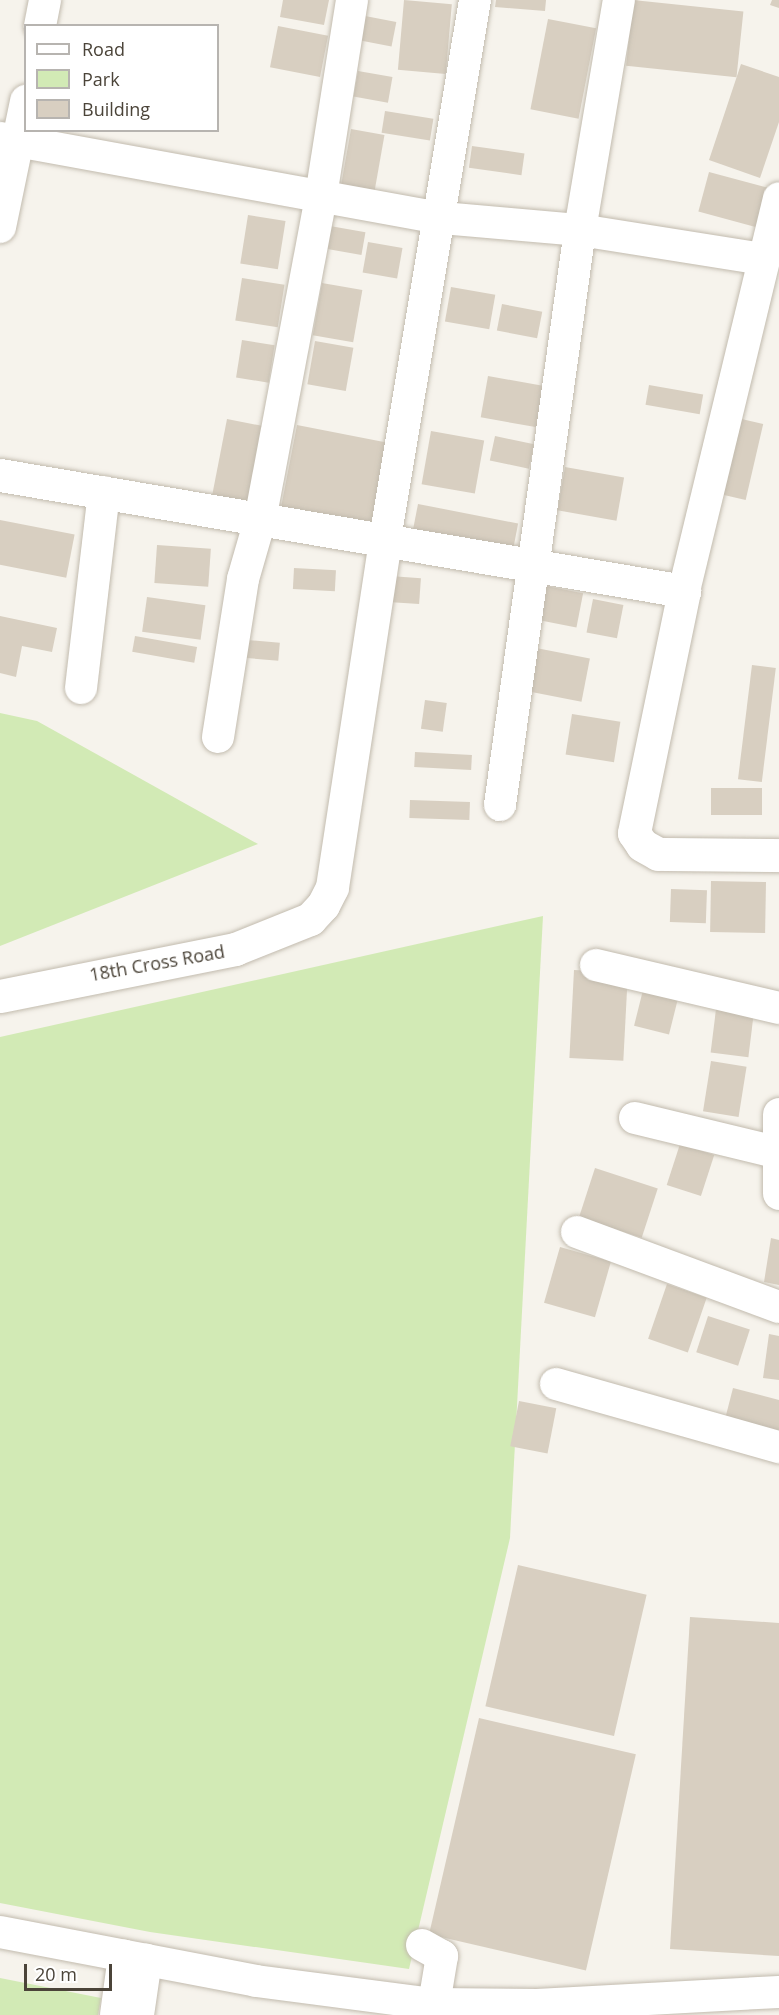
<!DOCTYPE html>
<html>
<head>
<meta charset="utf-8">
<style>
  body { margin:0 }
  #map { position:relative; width:779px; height:2015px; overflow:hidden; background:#f6f3ec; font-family:"Open Sans",sans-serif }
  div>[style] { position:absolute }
  .green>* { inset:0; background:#d2eab5 }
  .building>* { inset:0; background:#d8cfc1; transform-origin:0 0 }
  .roads { filter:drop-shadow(0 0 2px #c2bbae) drop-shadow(0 0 2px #c2bbae) }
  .minor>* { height:32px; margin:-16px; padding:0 16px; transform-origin:16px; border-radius:16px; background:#fff }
  .tertiary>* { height:33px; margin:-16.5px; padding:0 16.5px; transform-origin:16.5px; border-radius:16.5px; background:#fff }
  span { translate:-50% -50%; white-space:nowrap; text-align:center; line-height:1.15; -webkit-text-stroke:4.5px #fff; paint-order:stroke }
  .street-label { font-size:18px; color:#4b4439 }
  .legend { position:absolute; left:24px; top:24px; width:195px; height:108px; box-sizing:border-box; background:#fff; border:2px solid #b7b4b0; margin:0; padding:8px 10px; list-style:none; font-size:18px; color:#4b4439 }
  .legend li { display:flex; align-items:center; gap:12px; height:30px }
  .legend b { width:30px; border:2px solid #b7b4b0 }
  .scale { position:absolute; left:24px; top:1964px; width:88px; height:27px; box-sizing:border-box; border:3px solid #4b4439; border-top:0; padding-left:8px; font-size:18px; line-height:21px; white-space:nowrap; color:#4b4439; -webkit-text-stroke:4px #fff; paint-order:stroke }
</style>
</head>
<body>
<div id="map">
  <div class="green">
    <i style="clip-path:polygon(0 713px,37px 721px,258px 844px,0 946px)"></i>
    <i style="clip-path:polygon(543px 916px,510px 1538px,409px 1969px,150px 1932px,0 1903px,0 1037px)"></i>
    <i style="clip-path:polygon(0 1978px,101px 1998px,98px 2015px,0 2015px)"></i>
  </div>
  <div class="building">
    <i style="clip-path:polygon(283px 0,329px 0,324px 25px,280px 17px)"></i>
    <i style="left:404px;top:0;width:48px;height:70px;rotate:5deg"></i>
    <i style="clip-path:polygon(496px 0,546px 0,545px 11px,495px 7px)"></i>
    <i style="left:633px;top:0;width:111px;height:66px;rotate:6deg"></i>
    <i style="clip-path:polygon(772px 0,779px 0,779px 8px,770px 5px)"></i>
    <i style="left:360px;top:15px;width:37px;height:25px;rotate:11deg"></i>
    <i style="left:548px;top:19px;width:49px;height:92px;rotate:11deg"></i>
    <i style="left:278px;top:26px;width:51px;height:42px;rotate:11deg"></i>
    <i style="clip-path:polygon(741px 64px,779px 77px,779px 122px,760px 178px,709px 160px)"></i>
    <i style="left:358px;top:71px;width:35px;height:26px;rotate:10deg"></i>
    <i style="left:385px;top:111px;width:49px;height:22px;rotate:9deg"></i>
    <i style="left:351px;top:129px;width:34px;height:58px;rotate:10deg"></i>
    <i style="left:472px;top:146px;width:53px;height:22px;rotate:8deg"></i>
    <i style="left:709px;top:172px;width:61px;height:41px;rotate:15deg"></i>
    <i style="left:248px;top:215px;width:38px;height:49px;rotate:9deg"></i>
    <i style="left:330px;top:226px;width:36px;height:23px;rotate:10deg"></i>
    <i style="left:368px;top:242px;width:35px;height:31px;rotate:10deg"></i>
    <i style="left:242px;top:278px;width:43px;height:43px;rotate:9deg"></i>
    <i style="left:322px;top:283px;width:41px;height:53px;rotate:10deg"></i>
    <i style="left:451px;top:287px;width:45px;height:35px;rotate:10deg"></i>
    <i style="left:502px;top:304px;width:41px;height:27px;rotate:11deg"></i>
    <i style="left:242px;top:340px;width:33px;height:38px;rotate:9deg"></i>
    <i style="left:315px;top:341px;width:39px;height:44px;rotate:10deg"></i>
    <i style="left:488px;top:376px;width:57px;height:42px;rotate:10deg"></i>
    <i style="left:649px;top:385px;width:55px;height:20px;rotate:10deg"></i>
    <i style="left:733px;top:417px;width:31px;height:78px;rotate:13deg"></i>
    <i style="left:227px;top:419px;width:37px;height:78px;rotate:11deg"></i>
    <i style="left:297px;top:425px;width:99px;height:89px;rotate:11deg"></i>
    <i style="left:431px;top:431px;width:54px;height:54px;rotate:10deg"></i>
    <i style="left:495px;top:436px;width:40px;height:25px;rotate:12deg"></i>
    <i style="left:565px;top:467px;width:60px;height:44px;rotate:10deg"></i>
    <i style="left:418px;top:504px;width:102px;height:29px;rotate:11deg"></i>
    <i style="left:0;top:520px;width:76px;height:44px;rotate:11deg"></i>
    <i style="left:157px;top:545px;width:54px;height:38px;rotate:4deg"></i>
    <i style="left:294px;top:568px;width:42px;height:21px;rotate:3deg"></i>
    <i style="left:390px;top:576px;width:31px;height:26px;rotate:4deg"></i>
    <i style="left:536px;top:584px;width:48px;height:35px;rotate:11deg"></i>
    <i style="left:147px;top:597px;width:59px;height:35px;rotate:8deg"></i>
    <i style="left:593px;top:599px;width:31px;height:34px;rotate:11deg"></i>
    <i style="clip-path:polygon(0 616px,57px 628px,52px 652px,22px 646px,16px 677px,0 673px)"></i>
    <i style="left:135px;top:636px;width:63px;height:16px;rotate:10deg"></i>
    <i style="left:236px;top:639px;width:44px;height:18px;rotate:5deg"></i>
    <i style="left:531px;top:647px;width:60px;height:44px;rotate:11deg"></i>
    <i style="left:752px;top:665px;width:24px;height:115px;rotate:7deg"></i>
    <i style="left:425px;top:700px;width:22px;height:29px;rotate:8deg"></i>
    <i style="left:572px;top:714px;width:49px;height:41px;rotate:9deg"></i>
    <i style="left:415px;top:752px;width:57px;height:15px;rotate:3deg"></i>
    <i style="left:711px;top:788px;width:51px;height:27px"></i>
    <i style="left:410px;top:800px;width:60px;height:18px;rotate:2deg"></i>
    <i style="left:711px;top:881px;width:55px;height:51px;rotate:1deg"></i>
    <i style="left:671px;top:889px;width:36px;height:33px;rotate:2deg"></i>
    <i style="left:574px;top:970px;width:54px;height:88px;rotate:3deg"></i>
    <i style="left:644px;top:986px;width:36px;height:41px;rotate:14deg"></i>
    <i style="left:717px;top:1001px;width:38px;height:52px;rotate:7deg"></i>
    <i style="left:711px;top:1061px;width:36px;height:51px;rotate:9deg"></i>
    <i style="left:680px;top:1144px;width:36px;height:43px;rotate:18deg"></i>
    <i style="left:595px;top:1168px;width:66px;height:52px;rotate:18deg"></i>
    <i style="clip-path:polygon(771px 1238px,779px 1240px,779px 1285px,764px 1282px)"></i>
    <i style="left:560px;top:1247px;width:53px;height:58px;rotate:16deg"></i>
    <i style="left:667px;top:1284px;width:42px;height:58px;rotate:19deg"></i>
    <i style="left:708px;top:1316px;width:44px;height:38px;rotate:18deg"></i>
    <i style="clip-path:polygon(769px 1334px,779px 1336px,779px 1380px,763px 1378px)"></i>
    <i style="clip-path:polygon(733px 1388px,779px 1400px,779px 1437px,724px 1423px)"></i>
    <i style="left:519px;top:1401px;width:38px;height:46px;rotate:11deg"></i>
    <i style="left:518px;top:1565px;width:132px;height:145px;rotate:13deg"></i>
    <i style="clip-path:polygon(690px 1617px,779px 1623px,779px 1956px,670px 1949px)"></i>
    <i style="left:479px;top:1718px;width:161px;height:222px;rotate:13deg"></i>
  </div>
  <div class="roads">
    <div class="minor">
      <i style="left:40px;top:26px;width:26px;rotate:-79deg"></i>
      <i style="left:0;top:138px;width:449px;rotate:10.3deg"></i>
      <i style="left:442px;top:218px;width:139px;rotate:5deg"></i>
      <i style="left:580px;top:230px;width:185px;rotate:9deg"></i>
      <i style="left:0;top:227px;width:129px;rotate:-78.3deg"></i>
      <i style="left:385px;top:539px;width:546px;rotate:-80.52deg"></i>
      <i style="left:684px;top:591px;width:404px;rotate:-76.4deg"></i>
      <i style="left:81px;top:688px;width:197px;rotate:-83.3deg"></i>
      <i style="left:218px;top:737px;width:160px;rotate:-81deg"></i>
      <i style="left:243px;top:579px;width:61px;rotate:-73.9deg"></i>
      <i style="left:260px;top:520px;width:330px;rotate:-79.3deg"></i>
      <i style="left:321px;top:196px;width:198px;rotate:-81deg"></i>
      <i style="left:500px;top:805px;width:581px;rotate:-82.08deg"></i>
      <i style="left:580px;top:230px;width:233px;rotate:-80.4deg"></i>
      <i style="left:596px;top:965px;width:188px;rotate:13.2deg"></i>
      <i style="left:635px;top:1118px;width:145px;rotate:13.6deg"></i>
      <i style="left:577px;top:1232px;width:215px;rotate:20.4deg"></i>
      <i style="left:556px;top:1384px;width:232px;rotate:15.8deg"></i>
      <i style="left:0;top:1932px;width:261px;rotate:10.8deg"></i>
      <i style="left:256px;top:1981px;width:179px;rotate:7.4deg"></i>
      <i style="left:434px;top:2004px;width:103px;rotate:0.6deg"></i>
      <i style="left:537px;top:2005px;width:242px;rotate:-3.1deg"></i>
      <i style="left:422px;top:1945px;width:23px;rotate:29deg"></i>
      <i style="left:442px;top:1956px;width:49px;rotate:99.5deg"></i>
      <i style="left:116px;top:2015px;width:60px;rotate:-82.3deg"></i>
      <i style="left:138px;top:2015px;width:56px;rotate:-81.7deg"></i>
    </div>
    <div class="tertiary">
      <i style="left:0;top:475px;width:694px;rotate:9.63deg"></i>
      <i style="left:684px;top:591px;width:247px;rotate:101.7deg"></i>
      <i style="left:634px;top:833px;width:14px;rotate:56deg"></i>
      <i style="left:642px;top:845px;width:18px;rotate:29deg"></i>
      <i style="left:658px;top:854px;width:121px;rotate:0.5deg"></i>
      <i style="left:0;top:996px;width:240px;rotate:-11.3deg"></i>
      <i style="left:235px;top:949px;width:81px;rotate:-21.8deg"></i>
      <i style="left:310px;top:919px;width:19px;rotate:-47deg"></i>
      <i style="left:323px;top:905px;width:20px;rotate:-63deg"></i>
      <i style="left:332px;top:887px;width:352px;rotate:-81.3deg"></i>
      <i style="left:779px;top:1114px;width:79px;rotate:90deg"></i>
    </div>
  </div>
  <div class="street-label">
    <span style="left:157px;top:963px;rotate:-10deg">18th Cross Road</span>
  </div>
  <ul class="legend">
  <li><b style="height:8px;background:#fff"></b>Road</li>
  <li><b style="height:16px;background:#d2eab5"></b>Park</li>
  <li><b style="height:16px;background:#d8cfc1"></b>Building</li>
  </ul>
  <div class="scale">20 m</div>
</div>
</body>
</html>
